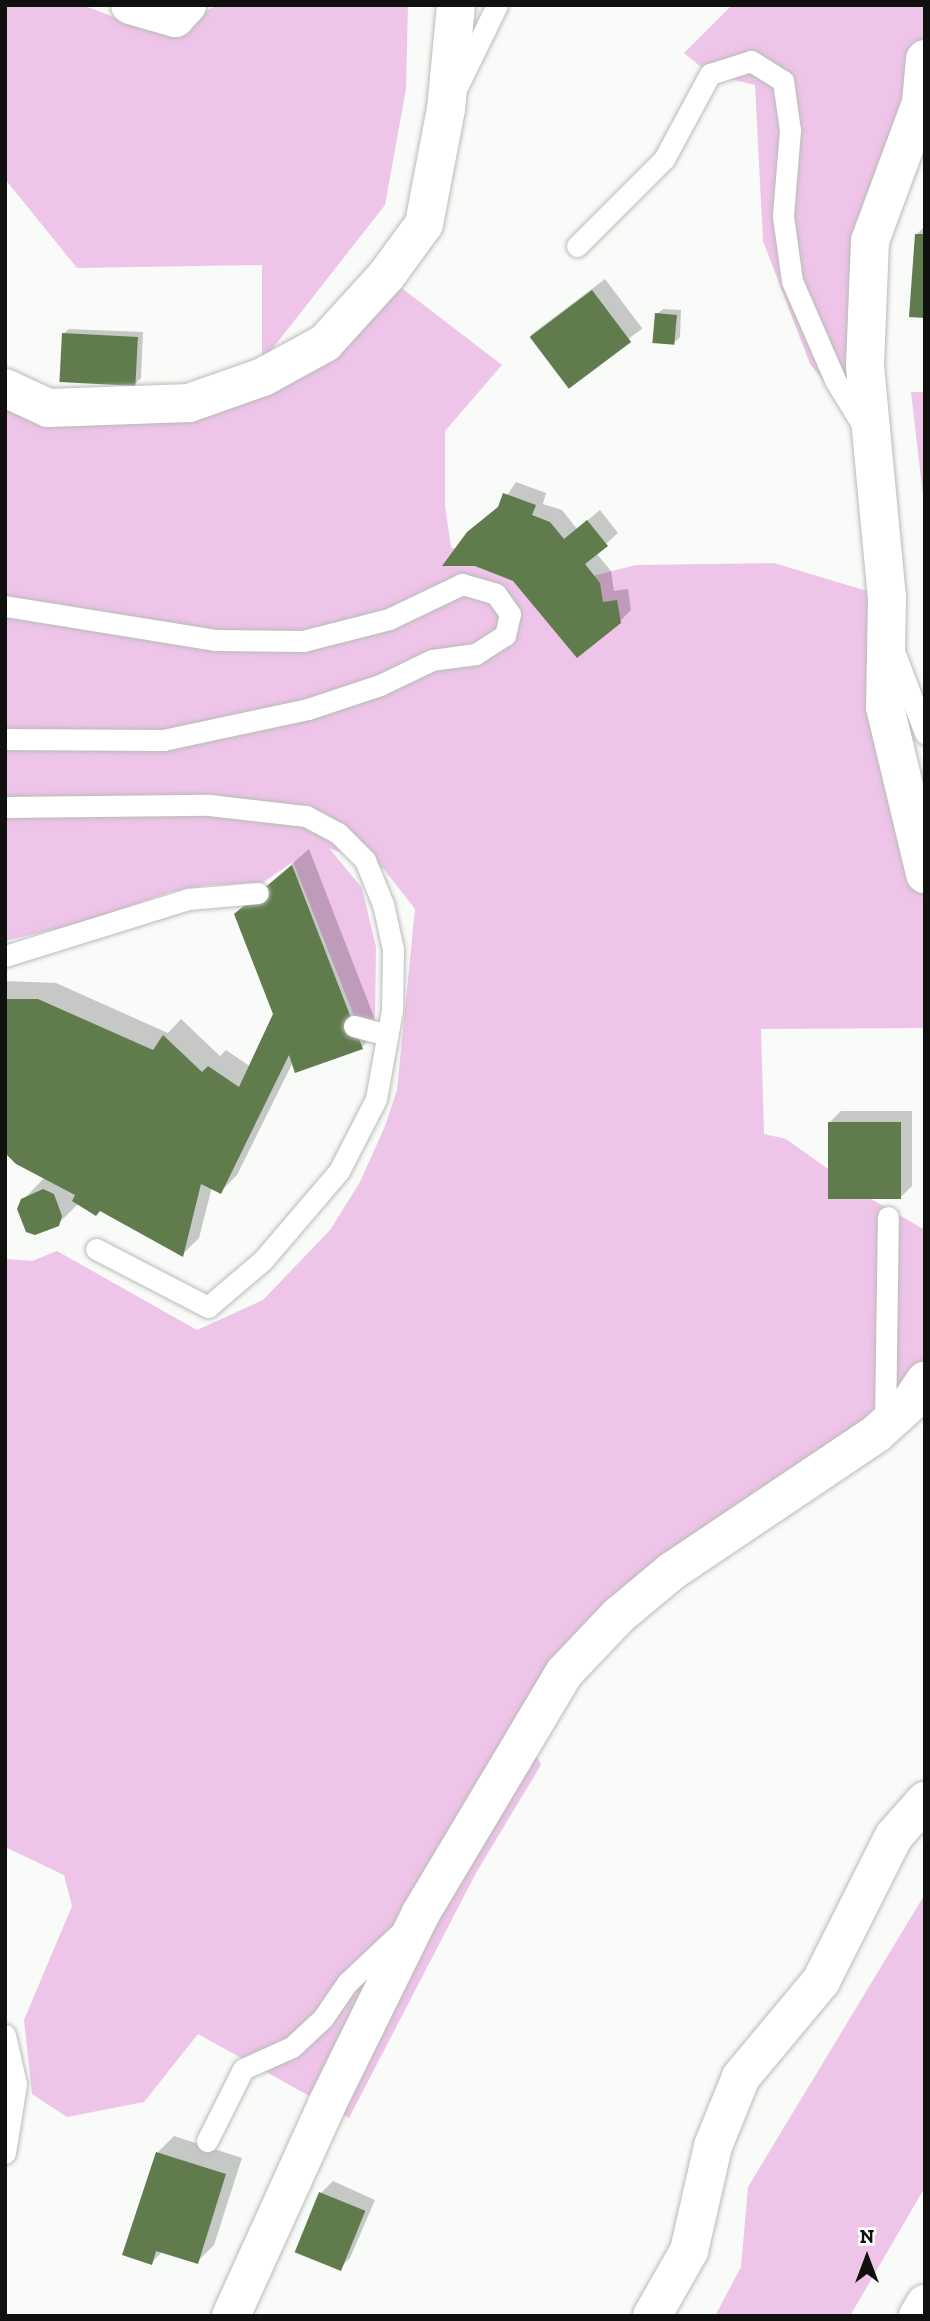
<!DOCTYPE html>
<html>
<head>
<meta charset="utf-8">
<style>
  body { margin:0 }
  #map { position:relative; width:930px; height:2321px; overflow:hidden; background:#f8fbf7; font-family:"Zilla Slab",serif }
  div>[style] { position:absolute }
  .green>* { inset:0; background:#eec4e8 }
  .shadow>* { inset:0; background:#0003; transform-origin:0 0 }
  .building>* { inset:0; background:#607c4d; transform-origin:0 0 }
  .roads { filter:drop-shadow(0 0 2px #b9bbb8) drop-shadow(0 0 2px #b9bbb8) }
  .service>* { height:21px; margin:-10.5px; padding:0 10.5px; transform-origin:10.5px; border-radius:10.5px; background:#fff }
  .minor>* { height:38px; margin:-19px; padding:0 19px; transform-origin:19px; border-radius:19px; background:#fff }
  .tertiary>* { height:38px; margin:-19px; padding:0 19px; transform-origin:19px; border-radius:19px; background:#fff }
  span { translate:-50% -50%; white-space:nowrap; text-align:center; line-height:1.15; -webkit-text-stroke:5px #fff; paint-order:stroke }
  .frame { position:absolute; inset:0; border:7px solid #10100f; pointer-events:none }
  .north { position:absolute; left:832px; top:2223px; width:70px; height:70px; -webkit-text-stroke:5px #fff; paint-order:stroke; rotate:0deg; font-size:19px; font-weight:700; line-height:28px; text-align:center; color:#10100f }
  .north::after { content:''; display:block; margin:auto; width:24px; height:32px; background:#10100f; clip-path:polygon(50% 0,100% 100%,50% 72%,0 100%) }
</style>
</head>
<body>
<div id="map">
  <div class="green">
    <i style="clip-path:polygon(5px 5px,82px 5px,130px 23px,175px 28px,217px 5px,408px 5px,406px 89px,385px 205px,262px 362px,262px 265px,77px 268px,5px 179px)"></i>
    <i style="clip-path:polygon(732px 5px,925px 5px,925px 59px,870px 241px,872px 441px,810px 364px,763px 241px,755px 85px,710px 74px,684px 53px)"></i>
    <i style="clip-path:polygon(386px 276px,502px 365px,445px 431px,445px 506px,451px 547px,495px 567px,561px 584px,636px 565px,774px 563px,887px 597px,925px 874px,925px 1028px,761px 1029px,764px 1134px,786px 1139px,866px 1196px,925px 1230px,925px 1381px,733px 1530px,525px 1732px,541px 1765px,476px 1873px,349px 2118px,198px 2034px,144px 2102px,67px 2117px,32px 2094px,24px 2020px,72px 1906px,64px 1875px,5px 1847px,5px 1259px,32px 1261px,57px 1251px,197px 1330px,263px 1300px,330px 1230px,360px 1182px,385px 1126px,397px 1090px,415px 909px,383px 868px,329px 848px,362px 888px,376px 947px,375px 1018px,357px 1023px,293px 862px,262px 883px,208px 885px,170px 892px,82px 923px,5px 941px,5px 388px,48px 408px,263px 377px)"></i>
    <i style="clip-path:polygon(911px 392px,925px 392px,925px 516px,924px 504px)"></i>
    <i style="clip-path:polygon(925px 1894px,925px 2187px,850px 2316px,715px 2316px,741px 2267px,748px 2187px)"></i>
  </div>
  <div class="shadow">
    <i style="clip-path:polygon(925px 226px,925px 316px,916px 235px)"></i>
    <i style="left:605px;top:279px;width:62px;height:93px;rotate:53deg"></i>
    <i style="clip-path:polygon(663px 309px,681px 310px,680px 337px,674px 343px,657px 314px)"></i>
    <i style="clip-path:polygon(69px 329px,143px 332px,141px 378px,135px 384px,63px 334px)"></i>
    <i style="clip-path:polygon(516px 482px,546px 493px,543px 504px,562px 510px,577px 529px,600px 510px,618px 533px,596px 553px,611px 571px,614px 591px,628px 589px,631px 610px,619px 622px,514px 579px,468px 533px,501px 504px)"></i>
    <i style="clip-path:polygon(309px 849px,379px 1030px,362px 1047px,293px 1062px,237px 1175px,220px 1192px,212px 1187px,199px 1238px,182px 1255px,101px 1210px,79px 1203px,58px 1224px,23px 1200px,45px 1177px,5px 1150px,5px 981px,56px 983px,168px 1033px,181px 1019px,220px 1056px,226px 1050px,251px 1067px,275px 1014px,254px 897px)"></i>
    <i style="clip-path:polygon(841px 1111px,912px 1111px,912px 1186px,900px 1198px,829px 1123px)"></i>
    <i style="clip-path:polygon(174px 2136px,242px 2158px,214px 2245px,197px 2262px,163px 2251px,151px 2263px,157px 2153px)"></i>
    <i style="clip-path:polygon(333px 2181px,375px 2200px,350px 2258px,338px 2270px,321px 2193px)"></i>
  </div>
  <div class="building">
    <i style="clip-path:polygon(915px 234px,925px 234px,925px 318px,909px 317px)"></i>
    <i style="left:592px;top:290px;width:65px;height:78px;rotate:53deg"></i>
    <i style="left:655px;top:313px;width:22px;height:30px;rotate:5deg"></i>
    <i style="left:62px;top:333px;width:76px;height:49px;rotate:3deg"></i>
    <i style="clip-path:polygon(503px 493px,536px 505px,532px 515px,550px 522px,564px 539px,587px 520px,608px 546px,585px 564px,600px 583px,603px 602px,617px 600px,621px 623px,577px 658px,513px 581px,475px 566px,442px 566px,467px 532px,498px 507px)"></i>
    <i style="clip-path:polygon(292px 865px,363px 1049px,295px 1073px,289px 1055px,221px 1194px,201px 1184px,183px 1257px,100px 1211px,96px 1216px,72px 1201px,75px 1195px,16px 1164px,5px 1153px,5px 999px,38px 999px,153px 1050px,163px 1035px,202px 1072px,208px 1066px,239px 1087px,273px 1014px,234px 914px)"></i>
    <i style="left:828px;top:1122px;width:73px;height:77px"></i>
    <i style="clip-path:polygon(43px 1189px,54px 1194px,62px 1216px,59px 1226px,35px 1235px,26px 1232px,17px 1209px,21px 1199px)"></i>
    <i style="clip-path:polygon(156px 2152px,226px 2174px,198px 2264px,156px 2251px,152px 2265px,122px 2255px)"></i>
    <i style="left:319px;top:2192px;width:50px;height:65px;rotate:22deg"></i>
  </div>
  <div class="roads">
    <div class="service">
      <i style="left:458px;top:85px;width:89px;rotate:-64deg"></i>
      <i style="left:577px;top:246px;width:123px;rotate:-45deg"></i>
      <i style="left:664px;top:159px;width:97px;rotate:-61.6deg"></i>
      <i style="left:710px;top:74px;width:43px;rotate:-17.6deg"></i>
      <i style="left:751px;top:61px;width:38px;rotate:32deg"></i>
      <i style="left:783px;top:81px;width:49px;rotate:81.9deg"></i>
      <i style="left:790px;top:130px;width:86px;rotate:94.7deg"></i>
      <i style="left:783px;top:216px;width:66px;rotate:82.1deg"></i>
      <i style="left:792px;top:281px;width:108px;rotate:66.5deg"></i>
      <i style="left:835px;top:380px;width:54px;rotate:58.7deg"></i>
      <i style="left:5px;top:606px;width:214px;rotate:9.2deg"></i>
      <i style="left:216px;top:640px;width:87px;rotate:0.7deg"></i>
      <i style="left:303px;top:641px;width:89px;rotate:-14.3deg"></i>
      <i style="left:389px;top:619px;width:81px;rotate:-25.6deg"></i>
      <i style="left:462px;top:584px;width:35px;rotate:16deg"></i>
      <i style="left:496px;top:594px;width:24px;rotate:55deg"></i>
      <i style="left:510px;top:614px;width:22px;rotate:103deg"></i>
      <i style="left:505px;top:635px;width:35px;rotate:147deg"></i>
      <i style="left:476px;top:654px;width:44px;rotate:172.2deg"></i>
      <i style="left:432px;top:660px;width:58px;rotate:154.3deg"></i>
      <i style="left:380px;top:685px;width:76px;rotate:161.6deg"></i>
      <i style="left:308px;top:709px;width:147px;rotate:167.9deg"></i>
      <i style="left:164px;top:740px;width:159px;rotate:-179.6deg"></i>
      <i style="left:895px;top:654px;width:85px;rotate:69.2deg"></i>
      <i style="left:5px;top:807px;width:204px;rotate:-0.6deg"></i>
      <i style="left:209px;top:805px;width:98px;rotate:6.5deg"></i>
      <i style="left:306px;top:816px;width:36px;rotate:28deg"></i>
      <i style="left:338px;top:833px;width:38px;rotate:45deg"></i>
      <i style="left:365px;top:860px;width:48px;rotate:67.8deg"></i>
      <i style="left:383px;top:904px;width:46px;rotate:77.5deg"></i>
      <i style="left:393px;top:949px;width:61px;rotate:90.9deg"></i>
      <i style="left:392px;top:1010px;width:90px;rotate:100.2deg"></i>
      <i style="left:376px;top:1099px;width:81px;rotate:117.2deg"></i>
      <i style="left:339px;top:1171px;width:117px;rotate:130.5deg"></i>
      <i style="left:263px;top:1260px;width:72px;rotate:139.5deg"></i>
      <i style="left:208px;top:1307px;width:126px;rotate:-152.6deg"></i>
      <i style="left:5px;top:956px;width:192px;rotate:-17.3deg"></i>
      <i style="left:188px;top:899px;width:70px;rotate:-4.9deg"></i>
      <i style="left:354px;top:1026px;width:35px;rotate:15deg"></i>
      <i style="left:885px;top:1425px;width:208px;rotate:-89.2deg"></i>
      <i style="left:5px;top:2035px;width:50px;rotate:77.3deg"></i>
      <i style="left:16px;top:2084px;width:70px;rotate:99.1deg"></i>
      <i style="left:207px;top:2141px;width:80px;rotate:-63.4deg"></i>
      <i style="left:243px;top:2069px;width:54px;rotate:-24.2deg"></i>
      <i style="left:292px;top:2047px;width:42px;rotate:-43.1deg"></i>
      <i style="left:323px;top:2018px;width:42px;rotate:-55.6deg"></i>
      <i style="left:347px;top:1983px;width:73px;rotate:-43.3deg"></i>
    </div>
    <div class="minor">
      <i style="left:5px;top:388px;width:47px;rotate:24.9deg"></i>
      <i style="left:48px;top:408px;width:141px;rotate:-2deg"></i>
      <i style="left:189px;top:403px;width:78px;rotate:-19.4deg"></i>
      <i style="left:263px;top:377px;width:71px;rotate:-28.7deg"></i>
      <i style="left:325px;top:343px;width:91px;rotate:-47.7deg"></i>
      <i style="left:386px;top:276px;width:64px;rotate:-53.8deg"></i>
      <i style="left:424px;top:224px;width:117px;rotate:-79.2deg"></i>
      <i style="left:446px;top:109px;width:104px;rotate:-84.5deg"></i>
      <i style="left:652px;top:2316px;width:75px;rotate:-60.4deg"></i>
      <i style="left:689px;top:2251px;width:108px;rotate:-77.1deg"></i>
      <i style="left:713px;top:2146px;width:74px;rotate:-67.9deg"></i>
      <i style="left:741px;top:2077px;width:125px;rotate:-50.2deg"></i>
      <i style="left:821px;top:1981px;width:162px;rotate:-63.3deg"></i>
      <i style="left:894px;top:1836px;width:47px;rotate:-48.5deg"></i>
      <i style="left:918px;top:2316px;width:14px;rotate:-60deg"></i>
    </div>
    <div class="tertiary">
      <i style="left:130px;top:5px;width:47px;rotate:16.1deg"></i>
      <i style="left:175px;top:18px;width:18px;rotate:-47deg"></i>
      <i style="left:925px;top:59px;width:44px;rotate:95.2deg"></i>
      <i style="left:921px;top:103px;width:147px;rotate:110.3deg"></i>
      <i style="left:870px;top:241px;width:125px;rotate:92.3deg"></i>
      <i style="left:865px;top:366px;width:232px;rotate:84.6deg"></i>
      <i style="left:887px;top:597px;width:110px;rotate:91deg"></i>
      <i style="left:885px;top:707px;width:172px;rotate:76.5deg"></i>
      <i style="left:231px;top:2316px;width:233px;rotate:-65.6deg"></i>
      <i style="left:327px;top:2104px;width:213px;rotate:-63.8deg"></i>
      <i style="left:421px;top:1913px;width:279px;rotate:-59.2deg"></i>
      <i style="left:564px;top:1673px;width:79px;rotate:-46.5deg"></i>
      <i style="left:618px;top:1616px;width:70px;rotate:-39.8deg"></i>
      <i style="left:672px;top:1571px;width:247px;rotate:-33.9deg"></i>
      <i style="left:877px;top:1433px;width:45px;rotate:-42.3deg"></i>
      <i style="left:910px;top:1403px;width:27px;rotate:-56deg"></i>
    </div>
  </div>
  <div class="frame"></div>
  <div class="north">N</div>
</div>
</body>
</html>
